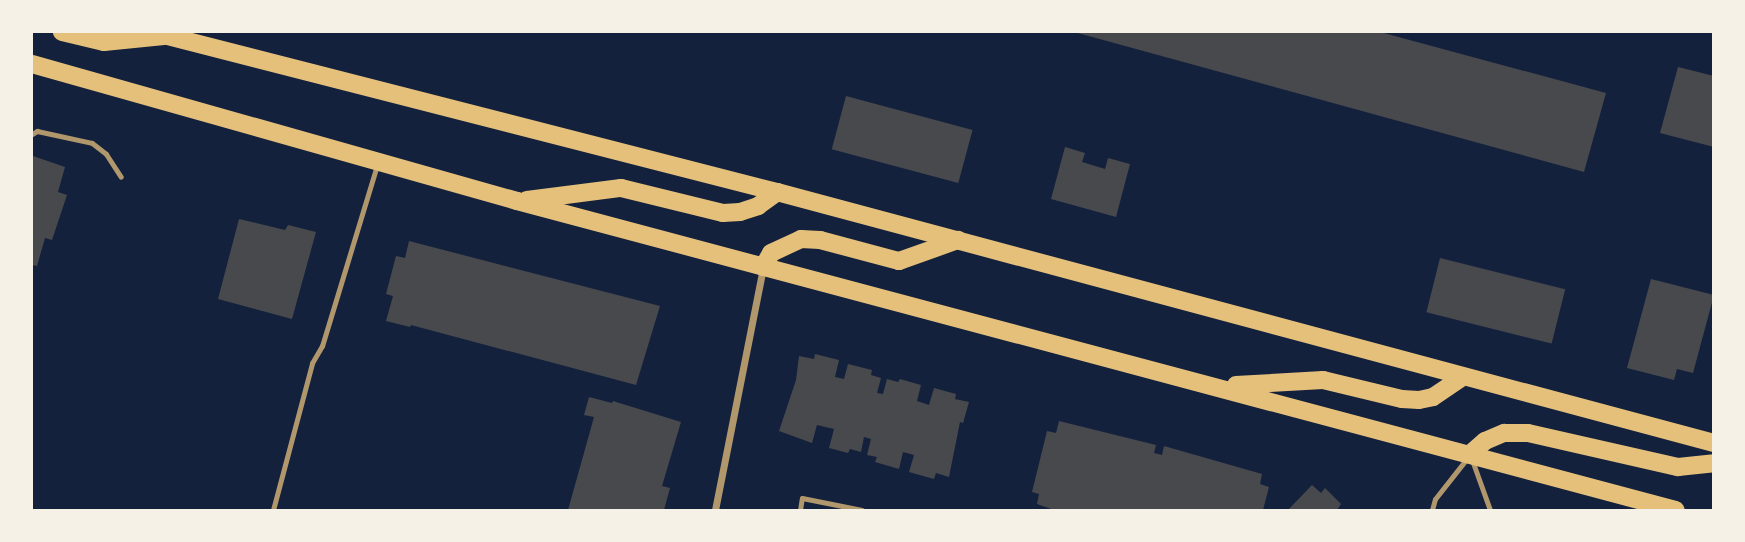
<!DOCTYPE html>
<html>
<head>
<meta charset="utf-8">
<style>
  body { margin:0 }
  #map { position:relative; width:1745px; height:542px; overflow:hidden; background:#14213d; font-family:"Golos Text",sans-serif }
  div>[style] { position:absolute }
  .building>* { inset:0; background:#48494c; transform-origin:0 0 }
  .service>* { height:5px; margin:-2.5px; padding:0 2.5px; transform-origin:2.5px; border-radius:2.5px; background:#b1986c }
  .minor>* { height:7px; margin:-3.5px; padding:0 3.5px; transform-origin:3.5px; border-radius:3.5px; background:#b1986c }
  .primary>* { height:18px; margin:-9px; padding:0 9px; transform-origin:9px; border-radius:9px; background:#e5c07b }
  span { translate:-50% -50%; white-space:nowrap; text-align:center; line-height:1.15; -webkit-text-stroke:7px #f6f1e7; paint-order:stroke }
  .frame { position:absolute; inset:0; border:33px solid #f6f1e7; pointer-events:none }
</style>
</head>
<body>
<div id="map">
  <div class="building">
    <i style="clip-path:polygon(1074px 32px,1380px 32px,1606px 93px,1584px 172px)"></i>
    <i style="clip-path:polygon(1678px 67px,1714px 76px,1714px 147px,1660px 133px)"></i>
    <i style="left:846px;top:96px;width:131px;height:55px;rotate:15deg"></i>
    <i style="clip-path:polygon(1065px 147px,1085px 153px,1082px 162px,1105px 169px,1108px 158px,1130px 164px,1116px 217px,1051px 199px)"></i>
    <i style="clip-path:polygon(33px 156px,65px 167px,58px 192px,67px 195px,52px 240px,45px 238px,37px 266px,32px 265px)"></i>
    <i style="clip-path:polygon(239px 219px,285px 230px,288px 225px,316px 232px,292px 319px,218px 299px)"></i>
    <i style="clip-path:polygon(409px 241px,660px 306px,636px 385px,411px 325px,410px 327px,386px 321px,393px 296px,386px 294px,396px 256px,405px 258px)"></i>
    <i style="left:1440px;top:258px;width:129px;height:56px;rotate:14deg"></i>
    <i style="clip-path:polygon(1651px 279px,1714px 295px,1693px 373px,1677px 369px,1674px 380px,1627px 368px)"></i>
    <i style="clip-path:polygon(815px 354px,839px 360px,835px 377px,844px 379px,848px 364px,872px 370px,871px 375px,881px 378px,877px 393px,883px 394px,887px 379px,898px 382px,900px 379px,921px 385px,917px 401px,929px 405px,934px 388px,956px 394px,955px 399px,969px 402px,963px 423px,960px 422px,949px 477px,936px 473px,934px 479px,909px 472px,914px 455px,903px 452px,899px 469px,875px 462px,877px 457px,867px 455px,871px 439px,864px 437px,861px 452px,850px 449px,848px 453px,829px 448px,834px 429px,817px 425px,812px 443px,779px 431px,796px 380px,799px 356px,814px 359px)"></i>
    <i style="clip-path:polygon(589px 397px,612px 403px,613px 401px,681px 422px,662px 486px,670px 488px,664px 510px,568px 510px,594px 417px,584px 415px)"></i>
    <i style="clip-path:polygon(1059px 421px,1156px 445px,1154px 453px,1162px 455px,1164px 446px,1262px 474px,1260px 484px,1269px 487px,1263px 510px,1054px 510px,1037px 504px,1039px 494px,1032px 492px,1047px 431px,1056px 433px)"></i>
    <i style="clip-path:polygon(1312px 485px,1321px 493px,1325px 488px,1341px 504px,1337px 510px,1288px 510px)"></i>
  </div>
  <div class="service">
    <i style="left:32px;top:134px;width:6px;rotate:-31deg"></i>
    <i style="left:37px;top:131px;width:56px;rotate:12.3deg"></i>
    <i style="left:92px;top:143px;width:18px;rotate:38deg"></i>
    <i style="left:106px;top:154px;width:27px;rotate:57deg"></i>
    <i style="left:1472px;top:460px;width:53px;rotate:70.2deg"></i>
    <i style="left:273px;top:510px;width:152px;rotate:-75.1deg"></i>
    <i style="left:312px;top:363px;width:20px;rotate:-60deg"></i>
    <i style="left:322px;top:346px;width:189px;rotate:-73.1deg"></i>
    <i style="left:800px;top:510px;width:12px;rotate:-81deg"></i>
    <i style="left:802px;top:498px;width:61px;rotate:11.3deg"></i>
    <i style="left:1432px;top:510px;width:11px;rotate:-75deg"></i>
    <i style="left:1435px;top:499px;width:53px;rotate:-51.8deg"></i>
  </div>
  <div class="minor">
    <i style="left:715px;top:510px;width:247px;rotate:-78.8deg"></i>
  </div>
  <div class="primary">
    <i style="left:62px;top:32px;width:43px;rotate:13.4deg"></i>
    <i style="left:104px;top:42px;width:60px;rotate:-5.7deg"></i>
    <i style="left:152px;top:32px;width:645px;rotate:14.36deg"></i>
    <i style="left:777px;top:192px;width:970px;rotate:15deg"></i>
    <i style="left:32px;top:64px;width:504px;rotate:15.77deg"></i>
    <i style="left:517px;top:201px;width:1199px;rotate:14.93deg"></i>
    <i style="left:527px;top:200px;width:95px;rotate:-7.3deg"></i>
    <i style="left:621px;top:188px;width:105px;rotate:13.8deg"></i>
    <i style="left:723px;top:213px;width:17px;rotate:-3deg"></i>
    <i style="left:740px;top:212px;width:19px;rotate:-18deg"></i>
    <i style="left:758px;top:206px;width:24px;rotate:-36deg"></i>
    <i style="left:763px;top:267px;width:16px;rotate:-60deg"></i>
    <i style="left:771px;top:253px;width:33px;rotate:-25deg"></i>
    <i style="left:801px;top:239px;width:19px;rotate:3deg"></i>
    <i style="left:820px;top:240px;width:82px;rotate:14.9deg"></i>
    <i style="left:899px;top:261px;width:63px;rotate:-19.6deg"></i>
    <i style="left:1236px;top:385px;width:87px;rotate:-3.3deg"></i>
    <i style="left:1323px;top:380px;width:81px;rotate:13.5deg"></i>
    <i style="left:1402px;top:399px;width:17px;rotate:3deg"></i>
    <i style="left:1419px;top:400px;width:14px;rotate:-12deg"></i>
    <i style="left:1433px;top:397px;width:36px;rotate:-34deg"></i>
    <i style="left:1470px;top:454px;width:20px;rotate:-41deg"></i>
    <i style="left:1485px;top:441px;width:21px;rotate:-23deg"></i>
    <i style="left:1504px;top:433px;width:24px"></i>
    <i style="left:1528px;top:433px;width:154px;rotate:12.8deg"></i>
    <i style="left:1678px;top:467px;width:36px;rotate:-6deg"></i>
  </div>
  <div class="frame"></div>
</div>
</body>
</html>
